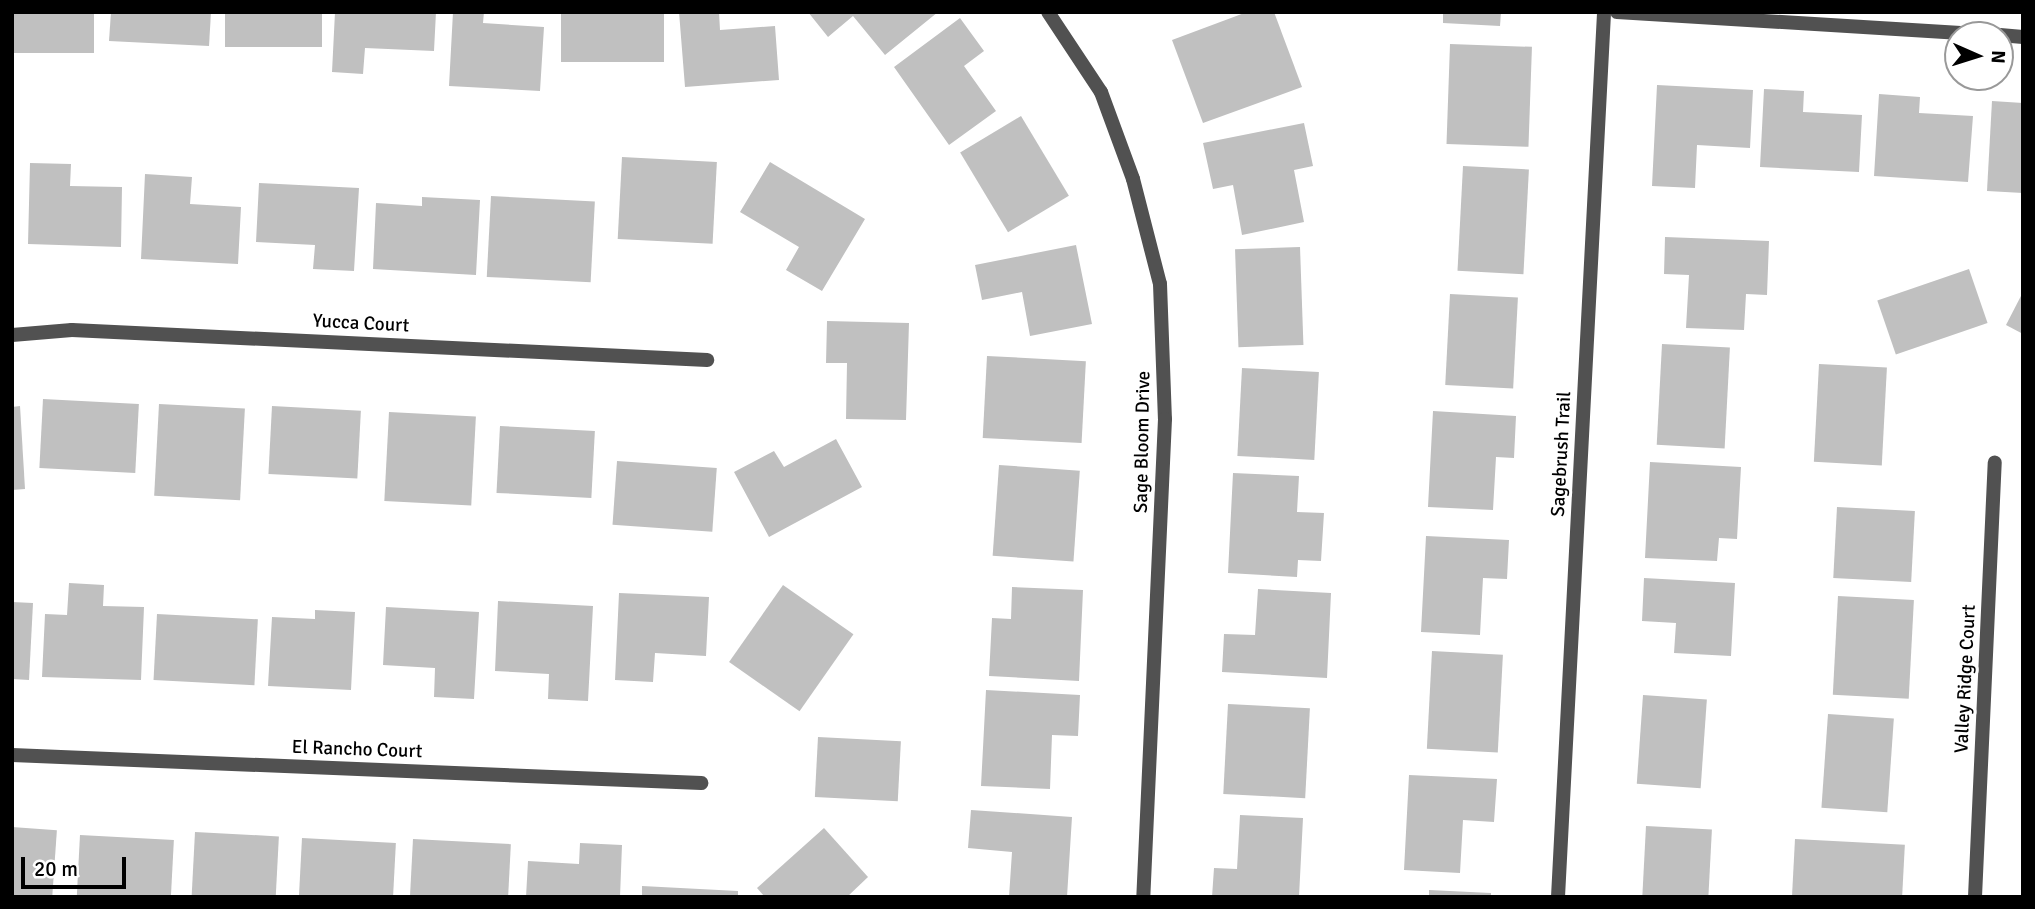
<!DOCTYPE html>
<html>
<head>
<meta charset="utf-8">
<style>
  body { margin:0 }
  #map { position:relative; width:2035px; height:909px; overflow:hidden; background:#fff; font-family:Signika,sans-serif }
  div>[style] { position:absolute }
  .building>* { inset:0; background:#c0c0c0; transform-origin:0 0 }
  .street>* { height:14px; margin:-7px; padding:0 7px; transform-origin:7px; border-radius:7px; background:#515151 }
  span { translate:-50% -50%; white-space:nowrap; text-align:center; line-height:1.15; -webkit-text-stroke:6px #fff; paint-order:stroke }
  .street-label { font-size:19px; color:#000 }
  .frame { position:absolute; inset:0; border:14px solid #000; pointer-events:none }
  .north { position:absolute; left:1944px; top:21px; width:70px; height:70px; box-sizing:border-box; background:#fff; border:2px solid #999; border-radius:50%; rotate:93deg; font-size:19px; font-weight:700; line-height:28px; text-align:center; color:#000 }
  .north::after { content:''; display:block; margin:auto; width:24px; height:32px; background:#000; clip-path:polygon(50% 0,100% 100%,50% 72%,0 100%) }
  .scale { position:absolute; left:21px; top:857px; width:105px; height:32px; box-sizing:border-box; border:4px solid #000; border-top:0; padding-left:9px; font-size:21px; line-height:24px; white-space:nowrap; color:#000; -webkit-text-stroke:5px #fff; paint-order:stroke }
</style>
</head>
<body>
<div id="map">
  <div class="building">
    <i style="left:12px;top:12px;width:82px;height:41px"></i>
    <i style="clip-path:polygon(111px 12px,211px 12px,209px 46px,109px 41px)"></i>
    <i style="left:225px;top:12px;width:97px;height:35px"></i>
    <i style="clip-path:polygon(335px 12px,436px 12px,434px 51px,365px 48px,363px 74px,332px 72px)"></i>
    <i style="clip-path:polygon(453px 12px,484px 12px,483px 23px,544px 27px,540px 91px,449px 86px)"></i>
    <i style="left:561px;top:12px;width:103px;height:50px"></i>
    <i style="clip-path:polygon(679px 12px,719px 12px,720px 30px,775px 26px,779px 80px,685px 87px)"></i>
    <i style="clip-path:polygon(808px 12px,938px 12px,885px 55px,853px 16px,828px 37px)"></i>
    <i style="clip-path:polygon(1247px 12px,1274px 12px,1302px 87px,1203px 123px,1172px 40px)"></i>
    <i style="clip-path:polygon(1443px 12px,1501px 12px,1500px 26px,1443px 23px)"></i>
    <i style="clip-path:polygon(960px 18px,984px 51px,964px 66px,996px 111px,949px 145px,894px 67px)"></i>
    <i style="left:1450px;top:44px;width:82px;height:100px;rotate:2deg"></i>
    <i style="clip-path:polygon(1657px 85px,1753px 90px,1750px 148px,1697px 145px,1695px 188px,1652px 186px)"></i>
    <i style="clip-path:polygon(1764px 89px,1804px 91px,1803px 112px,1862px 115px,1859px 172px,1760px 167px)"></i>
    <i style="clip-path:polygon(1879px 94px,1920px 97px,1919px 113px,1973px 116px,1968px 182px,1874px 176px)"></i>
    <i style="clip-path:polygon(1992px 101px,2023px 103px,2023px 193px,1987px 191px)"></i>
    <i style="left:1021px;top:116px;width:93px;height:71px;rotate:59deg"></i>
    <i style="clip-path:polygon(1304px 123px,1313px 166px,1294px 170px,1304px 222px,1242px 235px,1233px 185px,1213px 189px,1203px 143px)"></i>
    <i style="left:622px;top:157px;width:95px;height:82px;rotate:3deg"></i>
    <i style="clip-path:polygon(770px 162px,865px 219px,822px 291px,786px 270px,799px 247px,740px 212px)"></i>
    <i style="clip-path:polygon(30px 163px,71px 164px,70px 186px,122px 187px,121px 247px,28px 244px)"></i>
    <i style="left:1463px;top:166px;width:66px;height:105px;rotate:3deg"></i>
    <i style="clip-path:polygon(145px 174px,192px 177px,190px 204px,241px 207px,238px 264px,141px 259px)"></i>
    <i style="clip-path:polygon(259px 183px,359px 188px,354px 271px,313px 269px,315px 245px,256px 242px)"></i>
    <i style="left:491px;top:196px;width:104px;height:81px;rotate:3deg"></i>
    <i style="clip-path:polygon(422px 197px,480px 200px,476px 275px,373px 269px,376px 203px,422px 206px)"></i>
    <i style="clip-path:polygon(1665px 237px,1769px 241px,1767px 295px,1746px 294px,1744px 330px,1686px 328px,1689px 275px,1664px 274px)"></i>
    <i style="clip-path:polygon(1076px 245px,1092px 324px,1030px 336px,1022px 292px,982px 300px,975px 265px)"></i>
    <i style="left:1300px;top:247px;width:98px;height:65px;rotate:88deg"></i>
    <i style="left:1969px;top:269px;width:57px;height:97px;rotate:71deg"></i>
    <i style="clip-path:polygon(2023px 292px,2023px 334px,2006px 325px)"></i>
    <i style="left:1450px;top:294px;width:68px;height:91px;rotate:3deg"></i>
    <i style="clip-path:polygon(827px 321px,909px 323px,906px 420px,846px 419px,847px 363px,826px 363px)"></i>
    <i style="left:1662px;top:344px;width:68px;height:101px;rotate:3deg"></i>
    <i style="left:987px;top:356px;width:99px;height:82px;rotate:3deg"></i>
    <i style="left:1819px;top:364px;width:68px;height:98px;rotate:3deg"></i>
    <i style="left:1242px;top:368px;width:77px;height:88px;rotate:3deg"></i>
    <i style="left:43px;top:399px;width:96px;height:69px;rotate:3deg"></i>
    <i style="left:159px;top:404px;width:86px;height:92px;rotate:3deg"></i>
    <i style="clip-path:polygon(20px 406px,25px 489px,12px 490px,12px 407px)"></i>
    <i style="left:272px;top:406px;width:89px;height:68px;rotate:3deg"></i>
    <i style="clip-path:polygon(1433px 411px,1516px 416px,1514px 458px,1496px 457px,1493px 510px,1428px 507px)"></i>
    <i style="left:389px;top:412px;width:87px;height:89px;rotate:3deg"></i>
    <i style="left:500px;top:426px;width:95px;height:67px;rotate:3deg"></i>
    <i style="clip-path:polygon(836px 439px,862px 487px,769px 537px,734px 472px,774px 451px,784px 467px)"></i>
    <i style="left:617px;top:461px;width:100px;height:64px;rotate:4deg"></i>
    <i style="clip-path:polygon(1650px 462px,1741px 467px,1737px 539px,1719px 538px,1717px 561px,1645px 558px)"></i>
    <i style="left:999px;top:465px;width:81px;height:91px;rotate:4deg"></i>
    <i style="clip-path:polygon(1233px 473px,1299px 476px,1297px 512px,1324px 513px,1321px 561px,1298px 560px,1297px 577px,1228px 573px)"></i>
    <i style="left:1837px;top:507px;width:78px;height:71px;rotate:3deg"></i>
    <i style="clip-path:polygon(1426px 536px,1509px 540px,1507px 579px,1483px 578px,1480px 635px,1421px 632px)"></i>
    <i style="clip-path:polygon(1644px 578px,1735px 583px,1731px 656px,1674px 653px,1676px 623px,1642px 621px)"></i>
    <i style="clip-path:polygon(69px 583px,104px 585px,103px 606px,144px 607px,141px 680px,42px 677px,45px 614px,67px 615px)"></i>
    <i style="left:783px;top:585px;width:86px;height:94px;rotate:35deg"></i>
    <i style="clip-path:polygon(1012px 587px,1083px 590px,1079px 681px,989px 676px,992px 618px,1011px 619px)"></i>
    <i style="clip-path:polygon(1258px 589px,1331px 593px,1327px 678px,1222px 672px,1224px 634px,1255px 635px)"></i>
    <i style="clip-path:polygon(619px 593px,709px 597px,706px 656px,655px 653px,653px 682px,615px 680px)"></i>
    <i style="left:1838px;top:596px;width:76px;height:99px;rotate:3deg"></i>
    <i style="clip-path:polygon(498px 601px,593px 606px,588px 701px,548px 699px,549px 674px,495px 671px)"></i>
    <i style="clip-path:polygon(12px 602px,33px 603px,29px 680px,12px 679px)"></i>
    <i style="clip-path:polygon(386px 607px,479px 612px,474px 699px,434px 697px,435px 668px,383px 665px)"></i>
    <i style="clip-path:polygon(315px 610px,355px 612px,351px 690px,268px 686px,272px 617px,315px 619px)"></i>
    <i style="left:157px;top:614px;width:101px;height:66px;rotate:3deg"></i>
    <i style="left:1432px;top:651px;width:71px;height:98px;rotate:3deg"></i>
    <i style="clip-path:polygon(986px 690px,1080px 695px,1078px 736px,1052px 735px,1050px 789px,981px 786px)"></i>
    <i style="left:1643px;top:695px;width:64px;height:89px;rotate:4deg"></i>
    <i style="left:1228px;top:704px;width:82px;height:90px;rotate:3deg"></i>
    <i style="left:1828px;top:714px;width:66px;height:94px;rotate:4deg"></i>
    <i style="left:818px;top:737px;width:83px;height:60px;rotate:3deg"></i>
    <i style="clip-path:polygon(1409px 775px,1497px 779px,1494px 822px,1463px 820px,1460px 873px,1404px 870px)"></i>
    <i style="clip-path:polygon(971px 810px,1072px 817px,1067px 897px,1009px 897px,1012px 852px,968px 848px)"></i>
    <i style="clip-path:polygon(1240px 815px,1303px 818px,1299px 897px,1212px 897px,1214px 868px,1237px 869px)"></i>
    <i style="left:1646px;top:826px;width:66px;height:71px;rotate:3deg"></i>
    <i style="left:12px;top:827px;width:45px;height:70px;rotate:4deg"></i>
    <i style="clip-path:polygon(824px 828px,868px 877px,847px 897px,765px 897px,757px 888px)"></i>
    <i style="left:195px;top:832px;width:84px;height:65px;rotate:3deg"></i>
    <i style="left:80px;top:835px;width:94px;height:62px;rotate:3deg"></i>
    <i style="left:302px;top:838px;width:94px;height:59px;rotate:3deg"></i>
    <i style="left:413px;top:839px;width:98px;height:58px;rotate:3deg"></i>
    <i style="left:1795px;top:839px;width:110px;height:58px;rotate:3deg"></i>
    <i style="clip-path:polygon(580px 843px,622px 845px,620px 897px,526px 897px,528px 861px,579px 864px)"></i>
    <i style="clip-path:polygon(642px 886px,738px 891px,738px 897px,642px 897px)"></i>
    <i style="clip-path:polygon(1429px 890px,1491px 893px,1491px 897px,1429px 897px)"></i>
  </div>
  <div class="street">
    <i style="left:1048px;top:12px;width:96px;rotate:56.5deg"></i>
    <i style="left:1101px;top:92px;width:93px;rotate:69.8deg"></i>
    <i style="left:1133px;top:179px;width:108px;rotate:75.6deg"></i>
    <i style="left:1160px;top:284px;width:135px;rotate:87.9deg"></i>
    <i style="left:1165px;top:419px;width:479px;rotate:92.6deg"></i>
    <i style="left:1617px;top:12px;width:381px;rotate:3.5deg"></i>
    <i style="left:2000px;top:35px;width:23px;rotate:5deg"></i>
    <i style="left:12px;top:335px;width:60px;rotate:-4.8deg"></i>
    <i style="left:72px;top:330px;width:636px;rotate:2.7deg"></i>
    <i style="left:12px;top:755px;width:690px;rotate:2.33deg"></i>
    <i style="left:1558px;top:897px;width:886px;rotate:-87.02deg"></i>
    <i style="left:1975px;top:897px;width:435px;rotate:-87.4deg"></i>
  </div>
  <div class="street-label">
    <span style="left:361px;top:324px;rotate:3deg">Yucca Court</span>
    <span style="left:1143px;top:442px;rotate:-89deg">Sage Bloom Drive</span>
    <span style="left:1562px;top:454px;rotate:-87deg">Sagebrush Trail</span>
    <span style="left:1966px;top:679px;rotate:-87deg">Valley Ridge Court</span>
    <span style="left:357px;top:750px;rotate:2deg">El Rancho Court</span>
  </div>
  <div class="frame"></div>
  <div class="north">N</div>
  <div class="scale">20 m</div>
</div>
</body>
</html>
